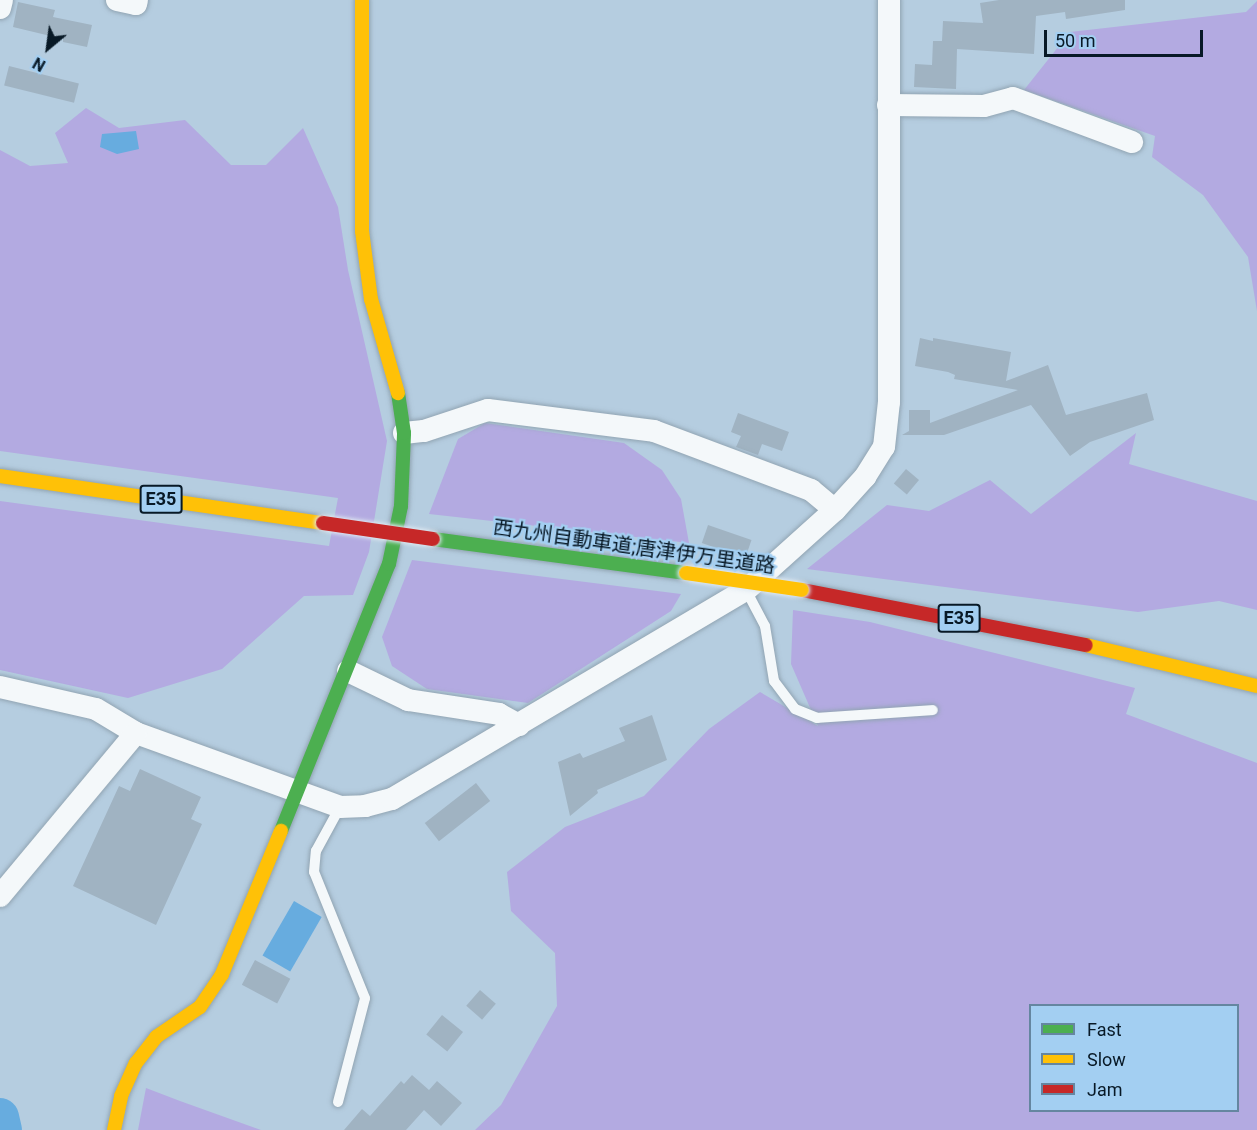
<!DOCTYPE html>
<html>
<head>
<meta charset="utf-8">
<style>
  body { margin:0 }
  #map { position:relative; width:1257px; height:1130px; overflow:hidden; background:#b5cde0; font-family:Roboto,"Noto Sans JP",sans-serif }
  div>[style] { position:absolute }
  .green>* { inset:0; background:#b3aae1 }
  .water>* { inset:0; background:#67acdf; transform-origin:0 0 }
  .river>* { height:38px; margin:-19px; padding:0 19px; transform-origin:19px; border-radius:19px; background:#67acdf }
  .building>* { inset:0; background:#a0b3c2; transform-origin:0 0 }
  .roads { filter:drop-shadow(0 0 2px #91a4b2) drop-shadow(0 0 2px #91a4b2) }
  .lane>* { height:10px; margin:-5px; padding:0 5px; transform-origin:5px; border-radius:5px; background:#f4f8fa }
  .street>* { height:22px; margin:-11px; padding:0 11px; transform-origin:11px; border-radius:11px; background:#f4f8fa }
  .fast>* { height:14px; margin:-7px; padding:0 7px; transform-origin:7px; border-radius:7px; background:#4caf50 }
  .slow>* { height:14px; margin:-7px; padding:0 7px; transform-origin:7px; border-radius:7px; background:#ffc107 }
  .jam>* { height:14px; margin:-7px; padding:0 7px; transform-origin:7px; border-radius:7px; background:#c62828 }
  .bridges { filter:drop-shadow(0 0 2px #dee8f1) drop-shadow(0 0 2px #dee8f1) }
  .slow-bridge>* { height:14px; margin:-7px; padding:0 7px; transform-origin:7px; border-radius:7px; background:#ffc107 }
  .jam-bridge>* { height:14px; margin:-7px; padding:0 7px; transform-origin:7px; border-radius:7px; background:#c62828 }
  span { translate:-50% -50%; white-space:nowrap; text-align:center; line-height:1.15; -webkit-text-stroke:4.5px #a3cff2; paint-order:stroke }
  .shield-label span { padding:2px 4px; background:#a3cff2; border:2px solid; border-radius:4px; -webkit-text-stroke-width:0 }
  .shield-label { font-size:18px; color:#081926; font-weight:700 }
  .street-label { font-size:20px; color:#081926 }
  .legend { position:absolute; left:1029px; top:1004px; width:210px; height:108px; box-sizing:border-box; background:#a3cff2; border:2px solid #6586a0; margin:0; padding:8px 10px; list-style:none; font-size:18px; color:#081926 }
  .legend li { display:flex; align-items:center; gap:12px; height:30px }
  .legend b { width:30px; border:2px solid #6586a0 }
  .north { position:absolute; left:18px; top:18px; width:60px; height:60px; -webkit-text-stroke:4px #a3cff2; paint-order:stroke; rotate:209deg; font-size:16px; font-weight:700; line-height:24px; text-align:center; color:#081926 }
  .north::after { content:''; display:block; margin:auto; width:21px; height:27px; background:#081926; clip-path:polygon(50% 0,100% 100%,50% 72%,0 100%) }
  .scale { position:absolute; left:1044px; top:30px; width:159px; height:27px; box-sizing:border-box; border:3px solid #081926; border-top:0; padding-left:8px; font-size:18px; line-height:21px; white-space:nowrap; color:#081926; -webkit-text-stroke:4px #a3cff2; paint-order:stroke }
</style>
</head>
<body>
<div id="map">
  <div class="green">
    <i style="clip-path:polygon(1257px 1px,1257px 311px,1248px 257px,1203px 195px,1152px 157px,1155px 136px,1024px 90px,1070px 32px,1246px 12px)"></i>
    <i style="clip-path:polygon(86px 108px,119px 128px,185px 120px,231px 165px,266px 165px,303px 128px,338px 207px,348px 270px,387px 441px,369px 552px,353px 595px,304px 596px,222px 669px,128px 698px,0 670px,0 501px,329px 546px,338px 498px,0 451px,0 150px,30px 166px,68px 163px,55px 133px)"></i>
    <i style="clip-path:polygon(485px 423px,624px 443px,662px 470px,681px 499px,689px 543px,429px 514px,458px 439px)"></i>
    <i style="clip-path:polygon(1136px 433px,1129px 464px,1257px 501px,1257px 610px,1219px 601px,1138px 612px,807px 569px,887px 505px,929px 511px,990px 480px,1031px 514px)"></i>
    <i style="clip-path:polygon(412px 560px,681px 594px,671px 611px,528px 703px,427px 689px,392px 666px,382px 637px)"></i>
    <i style="clip-path:polygon(evenodd,793px 610px,870px 622px,1135px 688px,1126px 714px,1257px 763px,1257px 1130px,475px 1130px,501px 1105px,557px 1006px,555px 953px,511px 911px,507px 872px,565px 827px,644px 796px,709px 729px,760px 692px,818px 726px,791px 664px,793px 610px,1030px 1006px,1238px 1006px,1238px 1110px,1030px 1110px,1030px 1006px)"></i>
    <i style="clip-path:polygon(146px 1088px,180px 1101px,261px 1130px,138px 1130px)"></i>
  </div>
  <div class="water">
    <i style="clip-path:polygon(136px 131px,139px 149px,117px 154px,100px 147px,102px 134px)"></i>
    <i style="left:294px;top:901px;width:32px;height:63px;rotate:30deg"></i>
  </div>
  <div class="river">
    <i style="left:0;top:1117px;width:13px;rotate:77deg"></i>
  </div>
  <div class="building">
    <i style="clip-path:polygon(999px 0,1125px 0,1125px 10px,1066px 19px,1065px 12px,1036px 16px,1034px 54px,957px 49px,956px 89px,914px 87px,915px 64px,932px 65px,933px 41px,942px 41px,943px 21px,983px 23px,980px 3px)"></i>
    <i style="clip-path:polygon(18px 2px,55px 10px,53px 17px,92px 25px,87px 47px,63px 42px,63px 39px,13px 27px)"></i>
    <i style="left:9px;top:66px;width:72px;height:20px;rotate:14deg"></i>
    <i style="clip-path:polygon(920px 338px,933px 341px,933px 338px,1011px 352px,1006px 381px,1048px 365px,1066px 415px,1147px 393px,1154px 420px,1090px 442px,1070px 456px,1031px 405px,944px 435px,902px 435px,909px 431px,909px 410px,930px 410px,930px 423px,1018px 390px,954px 379px,955px 375px,948px 372px,915px 366px)"></i>
    <i style="clip-path:polygon(738px 413px,789px 432px,782px 451px,762px 444px,758px 455px,736px 447px,741px 436px,731px 432px)"></i>
    <i style="left:906px;top:469px;width:17px;height:19px;rotate:40deg"></i>
    <i style="left:708px;top:525px;width:46px;height:19px;rotate:19deg"></i>
    <i style="clip-path:polygon(652px 715px,667px 760px,597px 790px,598px 793px,570px 816px,558px 762px,580px 753px,583px 758px,625px 741px,619px 728px)"></i>
    <i style="clip-path:polygon(140px 769px,201px 797px,191px 819px,202px 824px,156px 925px,73px 886px,119px 786px,130px 791px)"></i>
    <i style="left:476px;top:783px;width:23px;height:65px;rotate:52deg"></i>
    <i style="left:255px;top:960px;width:40px;height:28px;rotate:28deg"></i>
    <i style="left:480px;top:990px;width:21px;height:21px;rotate:41deg"></i>
    <i style="left:442px;top:1015px;width:27px;height:25px;rotate:39deg"></i>
    <i style="clip-path:polygon(412px 1075px,429px 1090px,437px 1081px,462px 1103px,441px 1126px,424px 1110px,406px 1130px,344px 1130px,362px 1109px,370px 1116px,401px 1081px,404px 1084px)"></i>
  </div>
  <div class="roads">
    <div class="lane">
      <i style="left:746px;top:590px;width:41px;rotate:62.2deg"></i>
      <i style="left:765px;top:626px;width:56px;rotate:80.7deg"></i>
      <i style="left:774px;top:681px;width:35px;rotate:53deg"></i>
      <i style="left:795px;top:709px;width:24px;rotate:22deg"></i>
      <i style="left:817px;top:718px;width:116px;rotate:-3.9deg"></i>
      <i style="left:338px;top:1102px;width:107px;rotate:-75.4deg"></i>
      <i style="left:365px;top:998px;width:136px;rotate:-112deg"></i>
      <i style="left:314px;top:872px;width:21px;rotate:-85deg"></i>
      <i style="left:316px;top:851px;width:50px;rotate:-61.4deg"></i>
    </div>
    <div class="street">
      <i style="left:117px;top:0;width:19px;rotate:12deg"></i>
      <i style="left:136px;top:4px;width:4px;rotate:-76deg"></i>
      <i style="left:0;top:8px;width:8px;rotate:-76deg"></i>
      <i style="left:888px;top:105px;width:96px;rotate:0.6deg"></i>
      <i style="left:984px;top:106px;width:30px;rotate:-15deg"></i>
      <i style="left:1013px;top:98px;width:127px;rotate:20.3deg"></i>
      <i style="left:404px;top:433px;width:20px;rotate:-6deg"></i>
      <i style="left:424px;top:431px;width:67px;rotate:-18.2deg"></i>
      <i style="left:488px;top:410px;width:167px;rotate:7.2deg"></i>
      <i style="left:654px;top:431px;width:168px;rotate:20.6deg"></i>
      <i style="left:811px;top:490px;width:31px;rotate:40deg"></i>
      <i style="left:348px;top:671px;width:67px;rotate:25.8deg"></i>
      <i style="left:408px;top:700px;width:92px;rotate:8.7deg"></i>
      <i style="left:499px;top:714px;width:23px;rotate:29deg"></i>
      <i style="left:0;top:687px;width:98px;rotate:12.9deg"></i>
      <i style="left:96px;top:709px;width:47px;rotate:31deg"></i>
      <i style="left:136px;top:733px;width:217px;rotate:19.9deg"></i>
      <i style="left:340px;top:807px;width:25px;rotate:-2deg"></i>
      <i style="left:365px;top:806px;width:28px;rotate:-15deg"></i>
      <i style="left:392px;top:799px;width:411px;rotate:-30.6deg"></i>
      <i style="left:746px;top:590px;width:120px;rotate:-42deg"></i>
      <i style="left:835px;top:510px;width:45px;rotate:-47.7deg"></i>
      <i style="left:865px;top:477px;width:36px;rotate:-58deg"></i>
      <i style="left:884px;top:447px;width:45px;rotate:-83.7deg"></i>
      <i style="left:889px;top:402px;width:402px;rotate:-90deg"></i>
      <i style="left:0;top:896px;width:212px;rotate:-50.2deg"></i>
    </div>
    <div class="fast">
      <i style="left:433px;top:539px;width:255px;rotate:7.7deg"></i>
      <i style="left:281px;top:831px;width:288px;rotate:-68deg"></i>
      <i style="left:389px;top:564px;width:59px;rotate:-78.3deg"></i>
      <i style="left:401px;top:506px;width:73px;rotate:-87.6deg"></i>
      <i style="left:404px;top:433px;width:40px;rotate:-98.5deg"></i>
    </div>
    <div class="slow">
      <i style="left:362px;top:0;width:231px;rotate:90deg"></i>
      <i style="left:362px;top:231px;width:69px;rotate:82.5deg"></i>
      <i style="left:371px;top:299px;width:98px;rotate:74deg"></i>
      <i style="left:0;top:476px;width:326px;rotate:8.3deg"></i>
      <i style="left:1086px;top:645px;width:176px;rotate:13.5deg"></i>
      <i style="left:114px;top:1130px;width:35px;rotate:-78deg"></i>
      <i style="left:121px;top:1096px;width:36px;rotate:-66deg"></i>
      <i style="left:136px;top:1063px;width:33px;rotate:-52deg"></i>
      <i style="left:156px;top:1037px;width:53px;rotate:-34.3deg"></i>
      <i style="left:200px;top:1007px;width:40px;rotate:-56deg"></i>
      <i style="left:222px;top:974px;width:155px;rotate:-67.6deg"></i>
    </div>
    <div class="jam">
      <i style="left:802px;top:590px;width:289px;rotate:11deg"></i>
    </div>
  </div>
  <div class="bridges">
    <div class="slow-bridge">
      <i style="left:686px;top:573px;width:117px;rotate:8.3deg"></i>
    </div>
    <div class="jam-bridge">
      <i style="left:323px;top:523px;width:111px;rotate:8.3deg"></i>
    </div>
  </div>
  <div class="shield-label">
    <span style="left:161px;top:499px">E35</span>
    <span style="left:959px;top:618px">E35</span>
  </div>
  <div class="street-label">
    <span style="left:634px;top:547px;rotate:8deg">西九州自動車道;唐津伊万里道路</span>
  </div>
  <ul class="legend">
  <li><b style="height:8px;background:#4caf50"></b>Fast</li>
  <li><b style="height:8px;background:#ffc107"></b>Slow</li>
  <li><b style="height:8px;background:#c62828"></b>Jam</li>
  </ul>
  <div class="north">N</div>
  <div class="scale">50 m</div>
</div>
</body>
</html>
